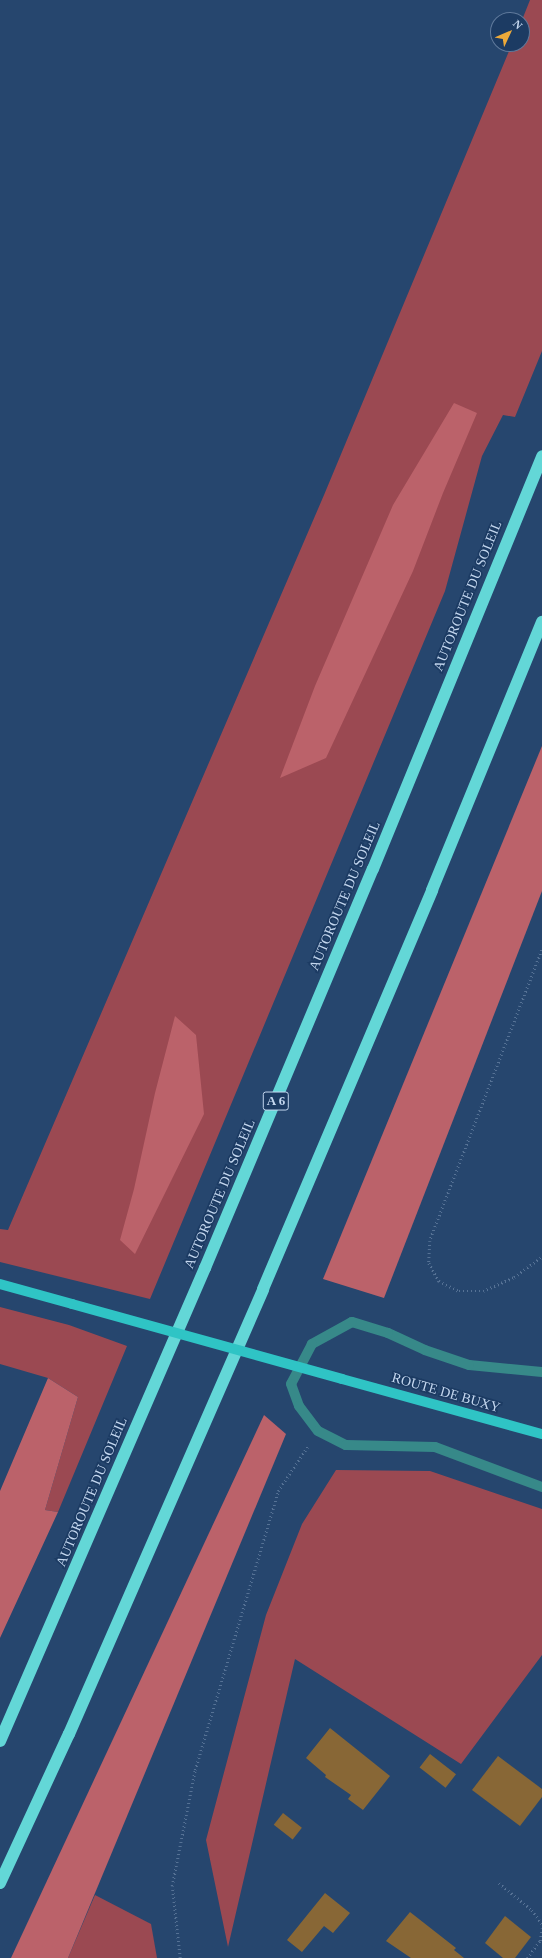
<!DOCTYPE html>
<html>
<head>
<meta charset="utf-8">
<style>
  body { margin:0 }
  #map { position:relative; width:542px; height:1958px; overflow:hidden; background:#26466e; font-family:"Times New Roman",serif }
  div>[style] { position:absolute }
  .green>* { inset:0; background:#9b4952 }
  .forest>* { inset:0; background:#bb626a }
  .building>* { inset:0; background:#886736; transform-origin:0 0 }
  .path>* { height:2.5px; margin-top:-1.25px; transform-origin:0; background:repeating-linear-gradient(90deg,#567295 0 1px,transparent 0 4px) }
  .minor>* { height:10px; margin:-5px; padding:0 5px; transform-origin:5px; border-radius:5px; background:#378989 }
  .major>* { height:10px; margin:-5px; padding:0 5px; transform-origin:5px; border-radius:5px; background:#2fc4c5 }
  .highway>* { height:12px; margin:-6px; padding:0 6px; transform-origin:6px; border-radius:6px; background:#63d7d7 }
  .major-bridge>* { height:10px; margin:-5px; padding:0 5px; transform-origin:5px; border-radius:5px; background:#2fc4c5 }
  span { translate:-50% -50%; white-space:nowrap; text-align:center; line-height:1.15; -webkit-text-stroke:3.5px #1c3b63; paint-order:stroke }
  .shield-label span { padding:1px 3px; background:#1c3b63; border:1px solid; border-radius:3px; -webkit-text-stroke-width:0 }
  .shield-label { font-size:13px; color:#c4d7ef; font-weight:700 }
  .street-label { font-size:14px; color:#c4d7ef }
  .north { position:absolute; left:490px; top:12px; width:40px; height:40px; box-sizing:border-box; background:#1c3b63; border:1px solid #5f799b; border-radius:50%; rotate:46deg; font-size:11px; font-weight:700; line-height:16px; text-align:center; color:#c4d7ef }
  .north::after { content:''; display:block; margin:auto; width:14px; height:18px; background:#eca93a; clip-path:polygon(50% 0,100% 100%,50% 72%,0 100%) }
</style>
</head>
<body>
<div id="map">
  <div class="green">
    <i style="clip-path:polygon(530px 0,542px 0,542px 351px,515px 417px,503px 415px,482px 456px,445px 591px,150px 1299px,0 1262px,0 1229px,8px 1230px,324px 495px,512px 44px,522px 44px,522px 20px)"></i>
    <i style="clip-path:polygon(0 1307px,69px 1325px,127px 1346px,58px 1512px,45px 1510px,78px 1397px,48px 1378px,0 1364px)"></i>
    <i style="clip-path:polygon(336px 1470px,430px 1471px,542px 1509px,542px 1655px,461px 1764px,295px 1659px,228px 1947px,206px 1840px,266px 1615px,302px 1524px)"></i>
    <i style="clip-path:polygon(95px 1895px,151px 1924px,157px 1958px,68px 1958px)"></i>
  </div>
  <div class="forest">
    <i style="clip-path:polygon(454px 403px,477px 413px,443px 493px,413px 571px,326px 758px,280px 778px,315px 686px,393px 505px)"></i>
    <i style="clip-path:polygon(542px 746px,542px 891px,384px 1298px,323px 1279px)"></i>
    <i style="clip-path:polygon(175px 1016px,196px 1035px,204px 1114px,135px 1254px,120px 1240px,134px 1189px,155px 1093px)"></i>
    <i style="clip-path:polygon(48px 1378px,78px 1397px,45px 1510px,58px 1512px,0 1638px,0 1491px)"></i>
    <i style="clip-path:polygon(264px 1415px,286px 1434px,68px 1958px,11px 1958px)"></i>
  </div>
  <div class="building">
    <i style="clip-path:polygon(330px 1728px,390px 1776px,363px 1810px,348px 1799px,351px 1795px,325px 1777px,326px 1775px,306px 1758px)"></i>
    <i style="left:430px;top:1754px;width:33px;height:17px;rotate:38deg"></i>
    <i style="clip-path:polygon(498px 1756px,542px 1789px,542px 1797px,520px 1826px,472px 1790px)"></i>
    <i style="left:283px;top:1813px;width:24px;height:15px;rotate:38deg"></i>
    <i style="clip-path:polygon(325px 1893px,350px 1913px,333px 1933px,324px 1926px,302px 1952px,287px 1940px)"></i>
    <i style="clip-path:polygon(410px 1912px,456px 1948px,454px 1950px,464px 1958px,411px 1958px,386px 1941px)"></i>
    <i style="clip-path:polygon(505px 1916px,531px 1937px,515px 1958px,503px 1958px,485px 1943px)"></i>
  </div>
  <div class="path">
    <i style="left:542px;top:950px;width:312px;rotate:111.1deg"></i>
    <i style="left:430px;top:1241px;width:22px;rotate:93deg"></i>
    <i style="left:429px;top:1263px;width:21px;rotate:61deg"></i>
    <i style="left:439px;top:1281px;width:22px;rotate:27deg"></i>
    <i style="left:459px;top:1291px;width:24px"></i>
    <i style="left:483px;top:1291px;width:34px;rotate:-24deg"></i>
    <i style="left:514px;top:1277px;width:34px;rotate:-36deg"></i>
    <i style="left:499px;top:1883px;width:43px;rotate:39.3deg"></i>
    <i style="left:532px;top:1910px;width:17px;rotate:54deg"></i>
    <i style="left:180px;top:1958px;width:72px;rotate:-96.3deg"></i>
    <i style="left:172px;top:1886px;width:118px;rotate:-78.8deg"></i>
    <i style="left:195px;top:1770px;width:291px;rotate:-73.4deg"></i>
    <i style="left:278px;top:1491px;width:54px;rotate:-56.3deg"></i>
    <i style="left:527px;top:1958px;width:21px;rotate:-53deg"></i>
    <i style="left:540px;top:1941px;width:13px;rotate:-81deg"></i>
  </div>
  <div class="minor">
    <i style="left:542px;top:1372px;width:73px;rotate:-174.5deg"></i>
    <i style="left:469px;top:1365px;width:46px;rotate:-161.2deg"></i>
    <i style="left:425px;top:1350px;width:41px;rotate:-155.3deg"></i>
    <i style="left:388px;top:1333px;width:38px;rotate:-163deg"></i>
    <i style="left:352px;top:1322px;width:46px;rotate:151.2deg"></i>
    <i style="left:312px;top:1344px;width:45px;rotate:117.7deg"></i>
    <i style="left:291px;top:1384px;width:23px;rotate:70deg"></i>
    <i style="left:299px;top:1406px;width:31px;rotate:53deg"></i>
    <i style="left:318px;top:1431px;width:31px;rotate:27deg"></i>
    <i style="left:346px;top:1445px;width:89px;rotate:1.3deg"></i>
    <i style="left:435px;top:1447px;width:114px;rotate:20.5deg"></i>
  </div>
  <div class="major">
    <i style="left:0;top:1284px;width:75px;rotate:15.5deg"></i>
    <i style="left:342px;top:1379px;width:207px;rotate:15.4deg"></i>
  </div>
  <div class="highway">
    <i style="left:0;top:1741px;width:516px;rotate:-66.57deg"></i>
    <i style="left:205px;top:1268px;width:433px;rotate:-67.2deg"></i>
    <i style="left:373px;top:869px;width:446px;rotate:-67.7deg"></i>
    <i style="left:0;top:1883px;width:164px;rotate:-65.2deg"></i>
    <i style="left:69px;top:1734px;width:485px;rotate:-66.4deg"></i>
    <i style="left:263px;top:1289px;width:433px;rotate:-67deg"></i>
    <i style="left:432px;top:890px;width:290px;rotate:-67.7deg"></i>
  </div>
  <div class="major-bridge">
    <i style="left:72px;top:1304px;width:280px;rotate:15.5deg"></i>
  </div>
  <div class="shield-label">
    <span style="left:276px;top:1101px">A 6</span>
  </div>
  <div class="street-label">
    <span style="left:468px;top:596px;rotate:-68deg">AUTOROUTE DU SOLEIL</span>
    <span style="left:345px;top:896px;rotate:-67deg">AUTOROUTE DU SOLEIL</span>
    <span style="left:220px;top:1194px;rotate:-67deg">AUTOROUTE DU SOLEIL</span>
    <span style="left:446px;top:1393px;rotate:16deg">ROUTE DE BUXY</span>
    <span style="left:92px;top:1492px;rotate:-67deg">AUTOROUTE DU SOLEIL</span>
  </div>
  <div class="north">N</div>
</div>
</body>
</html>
